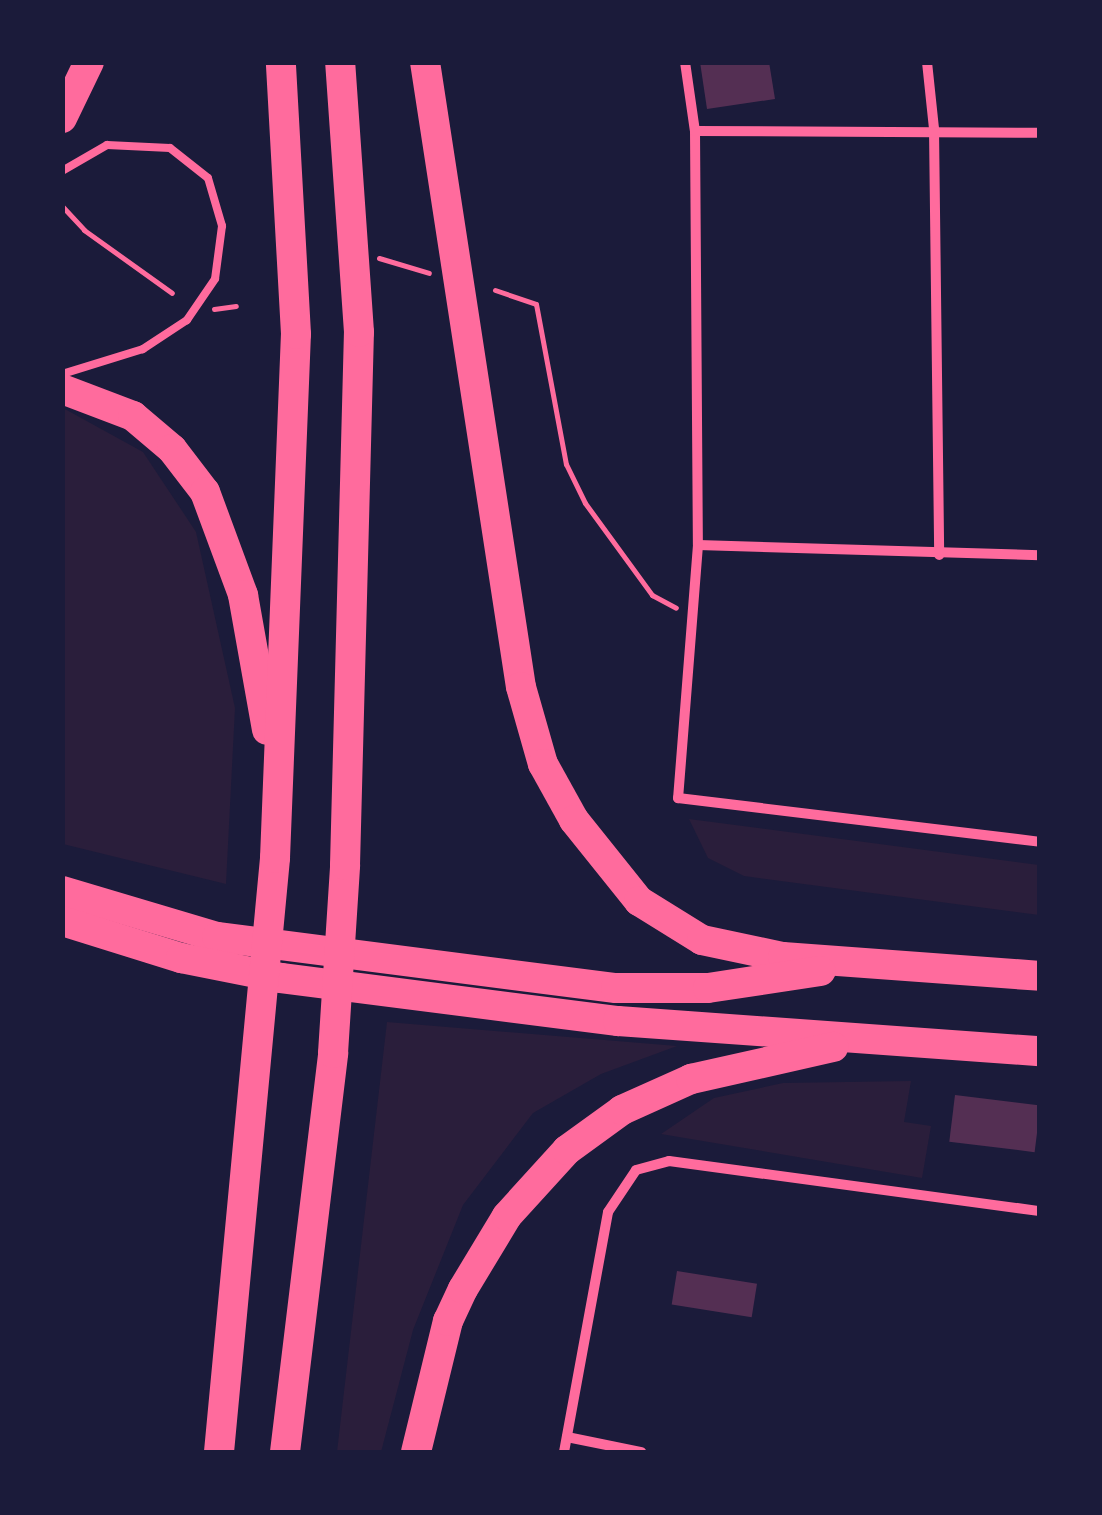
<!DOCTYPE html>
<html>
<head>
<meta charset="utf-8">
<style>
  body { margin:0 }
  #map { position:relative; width:1102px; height:1515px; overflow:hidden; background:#1b1b3a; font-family:Signika,sans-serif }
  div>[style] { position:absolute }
  .green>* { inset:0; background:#2a1e3b }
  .building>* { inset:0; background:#542f53; transform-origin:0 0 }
  .path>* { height:5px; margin:-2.5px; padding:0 2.5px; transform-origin:2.5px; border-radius:2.5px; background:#ff6b9d }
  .service>* { height:8px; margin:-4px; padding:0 4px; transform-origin:4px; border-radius:4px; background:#ff6b9d }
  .minor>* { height:10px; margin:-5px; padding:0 5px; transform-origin:5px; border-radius:5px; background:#ff6b9d }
  .motorway>* { height:30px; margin:-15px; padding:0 15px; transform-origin:15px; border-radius:15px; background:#ff6b9d }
  span { translate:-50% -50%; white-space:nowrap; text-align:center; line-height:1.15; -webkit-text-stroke:8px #1b1b3a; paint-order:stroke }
  .frame { position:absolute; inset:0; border:65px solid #1b1b3a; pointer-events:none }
</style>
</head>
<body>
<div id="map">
  <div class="green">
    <i style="clip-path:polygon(63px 408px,143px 452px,196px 532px,235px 708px,226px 884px,63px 844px)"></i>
    <i style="clip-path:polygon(689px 819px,1039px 865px,1039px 915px,744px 876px,708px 858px)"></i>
    <i style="clip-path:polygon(387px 1022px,677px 1046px,601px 1074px,533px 1113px,463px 1205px,413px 1330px,381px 1452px,337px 1452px)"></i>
    <i style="clip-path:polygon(911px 1081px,904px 1122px,931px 1126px,922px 1178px,661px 1134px,714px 1098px,783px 1083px)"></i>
  </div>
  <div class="building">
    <i style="clip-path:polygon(700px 62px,769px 62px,775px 99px,707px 109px)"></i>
    <i style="left:955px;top:1095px;width:86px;height:47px;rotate:7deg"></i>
    <i style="left:677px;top:1271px;width:81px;height:34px;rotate:9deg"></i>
  </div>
  <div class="path">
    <i style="left:62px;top:206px;width:33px;rotate:47deg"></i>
    <i style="left:84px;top:230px;width:108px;rotate:35.6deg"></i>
    <i style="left:379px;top:258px;width:52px;rotate:16.7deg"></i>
    <i style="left:495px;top:290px;width:43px;rotate:18.9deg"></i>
    <i style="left:536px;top:304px;width:163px;rotate:79.4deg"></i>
    <i style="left:566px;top:464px;width:43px;rotate:64deg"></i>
    <i style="left:585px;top:503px;width:114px;rotate:53.9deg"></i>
    <i style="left:652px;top:595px;width:27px;rotate:28deg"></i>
    <i style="left:214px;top:309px;width:22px;rotate:-8deg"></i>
  </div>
  <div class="service">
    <i style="left:62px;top:171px;width:52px;rotate:-30deg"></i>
    <i style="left:107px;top:145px;width:63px;rotate:2.7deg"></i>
    <i style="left:170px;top:148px;width:48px;rotate:38.3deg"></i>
    <i style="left:208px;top:178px;width:50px;rotate:73.7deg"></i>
    <i style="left:222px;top:226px;width:53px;rotate:97.5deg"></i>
    <i style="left:215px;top:279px;width:50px;rotate:124.3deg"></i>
    <i style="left:187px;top:320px;width:53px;rotate:146.6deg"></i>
    <i style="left:143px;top:349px;width:85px;rotate:162.8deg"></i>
  </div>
  <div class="minor">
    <i style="left:685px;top:62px;width:70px;rotate:81.8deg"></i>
    <i style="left:695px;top:131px;width:414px;rotate:89.6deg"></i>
    <i style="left:698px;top:545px;width:254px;rotate:94.5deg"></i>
    <i style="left:678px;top:798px;width:365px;rotate:6.9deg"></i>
    <i style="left:927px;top:62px;width:67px;rotate:84deg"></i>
    <i style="left:934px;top:129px;width:426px;rotate:89.3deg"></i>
    <i style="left:695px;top:131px;width:345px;rotate:0.3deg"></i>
    <i style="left:698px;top:545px;width:342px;rotate:1.7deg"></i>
    <i style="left:567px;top:1437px;width:76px;rotate:11.5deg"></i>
    <i style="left:564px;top:1452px;width:244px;rotate:-79.6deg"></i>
    <i style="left:608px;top:1212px;width:50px;rotate:-56.3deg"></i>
    <i style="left:636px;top:1170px;width:34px;rotate:-15deg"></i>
    <i style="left:669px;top:1161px;width:374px;rotate:7.7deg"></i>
  </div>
  <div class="motorway">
    <i style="left:425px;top:62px;width:632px;rotate:81.27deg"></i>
    <i style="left:521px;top:687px;width:80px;rotate:74.1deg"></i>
    <i style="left:543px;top:764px;width:64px;rotate:61deg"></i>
    <i style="left:574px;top:820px;width:104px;rotate:51.3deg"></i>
    <i style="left:639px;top:901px;width:74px;rotate:31.8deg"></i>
    <i style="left:702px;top:940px;width:83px;rotate:11.9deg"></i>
    <i style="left:783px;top:957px;width:258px;rotate:4.2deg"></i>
    <i style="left:62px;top:118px;width:62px;rotate:-64.3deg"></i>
    <i style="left:62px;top:389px;width:76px;rotate:20.8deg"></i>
    <i style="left:133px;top:416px;width:51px;rotate:40.2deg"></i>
    <i style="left:172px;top:449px;width:54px;rotate:52.5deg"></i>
    <i style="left:205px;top:492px;width:110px;rotate:69.7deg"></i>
    <i style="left:243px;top:595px;width:137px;rotate:79.9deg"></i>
    <i style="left:62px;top:891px;width:162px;rotate:16.5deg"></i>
    <i style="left:217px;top:937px;width:402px;rotate:7.3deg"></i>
    <i style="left:616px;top:988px;width:92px"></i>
    <i style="left:708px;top:988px;width:114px;rotate:-8.6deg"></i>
    <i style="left:62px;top:921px;width:125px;rotate:17.3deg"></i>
    <i style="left:181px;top:958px;width:102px;rotate:11.3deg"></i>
    <i style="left:281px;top:978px;width:340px;rotate:7.3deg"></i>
    <i style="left:618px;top:1021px;width:423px;rotate:4.1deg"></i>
    <i style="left:219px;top:1452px;width:597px;rotate:-84.61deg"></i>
    <i style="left:275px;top:858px;width:524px;rotate:-87.71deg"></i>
    <i style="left:296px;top:334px;width:272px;rotate:-93.2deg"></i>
    <i style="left:285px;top:1452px;width:402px;rotate:-83.1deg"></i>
    <i style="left:333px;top:1053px;width:188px;rotate:-86.3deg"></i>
    <i style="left:345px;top:865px;width:533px;rotate:-88.5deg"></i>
    <i style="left:359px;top:332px;width:271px;rotate:-94deg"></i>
    <i style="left:416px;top:1452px;width:135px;rotate:-76.3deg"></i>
    <i style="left:448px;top:1321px;width:35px;rotate:-65deg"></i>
    <i style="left:463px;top:1289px;width:85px;rotate:-58.9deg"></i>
    <i style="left:507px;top:1216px;width:89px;rotate:-47.7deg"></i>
    <i style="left:567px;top:1150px;width:68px;rotate:-36deg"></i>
    <i style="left:622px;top:1110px;width:76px;rotate:-24.2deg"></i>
    <i style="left:691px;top:1079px;width:146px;rotate:-12.7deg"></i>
  </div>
  <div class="frame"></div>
</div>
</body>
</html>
